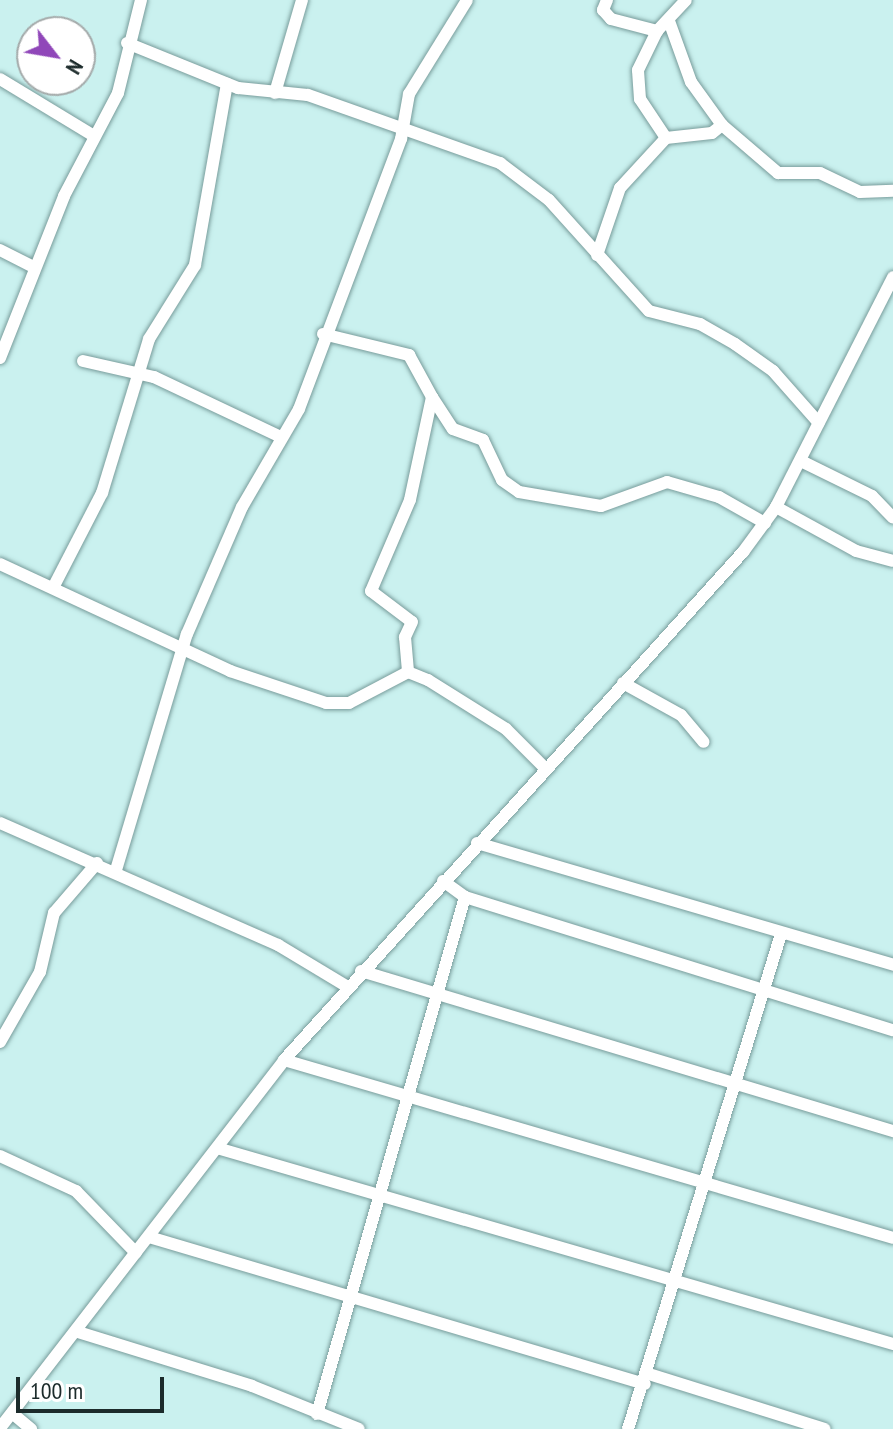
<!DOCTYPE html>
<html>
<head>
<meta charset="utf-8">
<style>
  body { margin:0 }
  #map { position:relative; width:893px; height:1429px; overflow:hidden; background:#caf1ef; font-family:"PT Sans Narrow",sans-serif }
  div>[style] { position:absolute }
  .roads { filter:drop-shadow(0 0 2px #789c9b) drop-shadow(0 0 2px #789c9b) }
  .minor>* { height:12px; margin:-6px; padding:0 6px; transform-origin:6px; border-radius:6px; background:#fff }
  span { translate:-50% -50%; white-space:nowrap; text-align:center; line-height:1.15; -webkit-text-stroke:8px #fff; paint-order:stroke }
  .north { position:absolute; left:16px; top:16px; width:80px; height:80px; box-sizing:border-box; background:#fff; border:2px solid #a4aaaa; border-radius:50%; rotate:121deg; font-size:22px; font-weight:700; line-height:32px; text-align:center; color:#1c2b2b }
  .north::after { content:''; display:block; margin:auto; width:28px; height:36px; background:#9047b9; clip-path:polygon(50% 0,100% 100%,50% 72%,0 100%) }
  .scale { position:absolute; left:16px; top:1377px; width:148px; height:36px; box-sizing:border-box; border:4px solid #1c2b2b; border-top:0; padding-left:10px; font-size:24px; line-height:28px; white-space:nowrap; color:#1c2b2b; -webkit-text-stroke:6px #fff; paint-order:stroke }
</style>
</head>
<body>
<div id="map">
  <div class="roads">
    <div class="minor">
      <i style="left:607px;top:0;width:11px;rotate:112deg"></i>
      <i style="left:603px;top:10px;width:12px;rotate:48deg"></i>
      <i style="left:611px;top:19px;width:48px;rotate:14.6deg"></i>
      <i style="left:669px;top:21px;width:65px;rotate:70.2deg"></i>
      <i style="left:691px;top:82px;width:53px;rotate:54.2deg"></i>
      <i style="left:127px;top:43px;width:120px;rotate:22.1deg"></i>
      <i style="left:238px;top:88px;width:70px;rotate:5.7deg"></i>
      <i style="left:308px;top:95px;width:204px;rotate:19.5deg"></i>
      <i style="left:500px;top:163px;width:61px;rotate:37.1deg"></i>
      <i style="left:549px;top:200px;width:149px;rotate:48deg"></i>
      <i style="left:649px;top:311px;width:53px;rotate:14.3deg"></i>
      <i style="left:700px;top:324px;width:40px;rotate:29.7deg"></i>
      <i style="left:735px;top:344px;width:47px;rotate:35.4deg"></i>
      <i style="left:773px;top:371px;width:69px;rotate:48.5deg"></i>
      <i style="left:0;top:79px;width:110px;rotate:31.2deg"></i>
      <i style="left:275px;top:93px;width:97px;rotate:-73.8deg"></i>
      <i style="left:666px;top:138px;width:46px;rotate:-6.2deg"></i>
      <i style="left:712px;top:133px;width:13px;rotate:-39deg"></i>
      <i style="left:722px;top:125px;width:74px;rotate:40.6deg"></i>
      <i style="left:778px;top:173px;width:42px"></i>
      <i style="left:820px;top:173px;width:44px;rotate:25.4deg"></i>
      <i style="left:860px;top:192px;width:33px;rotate:-2deg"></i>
      <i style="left:0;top:250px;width:39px;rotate:27deg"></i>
      <i style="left:597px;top:255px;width:71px;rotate:-71.1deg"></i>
      <i style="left:620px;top:188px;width:68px;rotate:-47.4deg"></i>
      <i style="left:666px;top:138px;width:47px;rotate:-123.7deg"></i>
      <i style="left:640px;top:99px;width:29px;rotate:-94deg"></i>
      <i style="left:638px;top:70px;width:43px;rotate:-64deg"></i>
      <i style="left:657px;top:31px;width:42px;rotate:-46.9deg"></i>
      <i style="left:323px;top:334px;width:89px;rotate:13.7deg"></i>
      <i style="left:409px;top:355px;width:48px;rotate:61.3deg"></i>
      <i style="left:432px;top:397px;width:105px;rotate:102.1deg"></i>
      <i style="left:410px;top:500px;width:99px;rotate:113.2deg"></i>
      <i style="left:371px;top:591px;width:51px;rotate:37.1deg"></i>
      <i style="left:412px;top:622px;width:17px;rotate:115deg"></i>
      <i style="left:405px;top:637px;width:35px;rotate:85deg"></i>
      <i style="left:0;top:358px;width:174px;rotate:-68.4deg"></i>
      <i style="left:64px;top:196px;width:116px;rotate:-62.3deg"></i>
      <i style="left:118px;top:93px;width:96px;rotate:-76.1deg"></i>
      <i style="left:83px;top:361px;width:73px;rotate:12.7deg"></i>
      <i style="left:154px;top:377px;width:140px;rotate:25.3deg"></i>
      <i style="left:432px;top:397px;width:38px;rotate:57deg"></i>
      <i style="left:453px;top:429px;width:32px;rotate:20deg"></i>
      <i style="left:483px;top:440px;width:44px;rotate:64.6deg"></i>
      <i style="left:502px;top:480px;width:21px;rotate:35deg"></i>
      <i style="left:519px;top:492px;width:83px;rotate:9.7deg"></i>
      <i style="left:601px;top:506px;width:70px;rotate:-20deg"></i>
      <i style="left:667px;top:482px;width:54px;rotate:16.1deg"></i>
      <i style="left:719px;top:497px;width:53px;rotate:29.5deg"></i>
      <i style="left:801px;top:461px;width:79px;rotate:26.2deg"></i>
      <i style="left:872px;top:496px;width:30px;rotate:46deg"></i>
      <i style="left:776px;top:507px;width:91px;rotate:28.8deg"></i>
      <i style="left:856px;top:551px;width:38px;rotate:15deg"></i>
      <i style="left:0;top:564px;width:254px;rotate:24.9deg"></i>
      <i style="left:230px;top:671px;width:101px;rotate:18.4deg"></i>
      <i style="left:326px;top:703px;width:23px"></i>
      <i style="left:349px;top:703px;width:67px;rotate:-27.7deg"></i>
      <i style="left:408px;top:672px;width:22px;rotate:22deg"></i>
      <i style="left:428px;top:680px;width:92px;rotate:32.1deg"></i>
      <i style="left:506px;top:729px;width:55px;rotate:45deg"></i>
      <i style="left:54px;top:586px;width:105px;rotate:-62.7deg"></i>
      <i style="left:102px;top:493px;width:161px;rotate:-73deg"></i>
      <i style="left:149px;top:339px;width:87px;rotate:-58.1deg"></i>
      <i style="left:195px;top:265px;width:184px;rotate:-80deg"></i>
      <i style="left:623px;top:683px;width:66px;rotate:28.9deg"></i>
      <i style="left:681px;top:715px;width:35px;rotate:50deg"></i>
      <i style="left:0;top:823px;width:304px;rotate:23.7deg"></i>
      <i style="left:278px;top:945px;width:82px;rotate:31deg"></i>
      <i style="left:477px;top:843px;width:434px;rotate:16.3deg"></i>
      <i style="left:116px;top:870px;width:246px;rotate:-73.3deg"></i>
      <i style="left:187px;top:634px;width:138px;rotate:-66.6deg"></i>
      <i style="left:242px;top:507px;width:113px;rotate:-59.8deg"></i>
      <i style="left:299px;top:409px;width:289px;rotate:-69.3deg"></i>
      <i style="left:401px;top:139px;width:46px;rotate:-79.9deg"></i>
      <i style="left:409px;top:94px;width:110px;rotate:-58.3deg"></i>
      <i style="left:443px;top:881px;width:27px;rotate:36deg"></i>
      <i style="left:465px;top:897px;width:448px;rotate:17.3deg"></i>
      <i style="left:361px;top:971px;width:556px;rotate:16.74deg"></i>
      <i style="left:0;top:1042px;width:81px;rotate:-60.3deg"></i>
      <i style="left:40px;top:972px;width:61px;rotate:-76.7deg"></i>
      <i style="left:54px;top:913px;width:66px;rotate:-49.3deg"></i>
      <i style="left:284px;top:1060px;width:634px;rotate:16.29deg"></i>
      <i style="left:217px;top:1148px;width:704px;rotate:16.17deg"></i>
      <i style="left:0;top:1156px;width:84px;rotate:24.7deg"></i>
      <i style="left:76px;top:1191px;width:86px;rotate:45.9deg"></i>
      <i style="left:149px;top:1237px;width:517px;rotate:16.51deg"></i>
      <i style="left:78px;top:1332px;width:182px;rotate:17.2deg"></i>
      <i style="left:252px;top:1386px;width:115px;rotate:21.9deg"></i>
      <i style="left:649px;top:1374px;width:184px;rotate:17.4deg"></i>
      <i style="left:12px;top:1413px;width:25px;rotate:40deg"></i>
      <i style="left:317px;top:1414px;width:538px;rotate:-74.03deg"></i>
      <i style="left:0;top:1428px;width:465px;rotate:-52.3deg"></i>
      <i style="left:284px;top:1060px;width:685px;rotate:-47.9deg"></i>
      <i style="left:743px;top:552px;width:56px;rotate:-53.7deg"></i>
      <i style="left:776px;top:507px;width:258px;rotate:-63deg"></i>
      <i style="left:628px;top:1429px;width:518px;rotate:-72.82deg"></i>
    </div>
  </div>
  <div class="north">N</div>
  <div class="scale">100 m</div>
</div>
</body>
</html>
